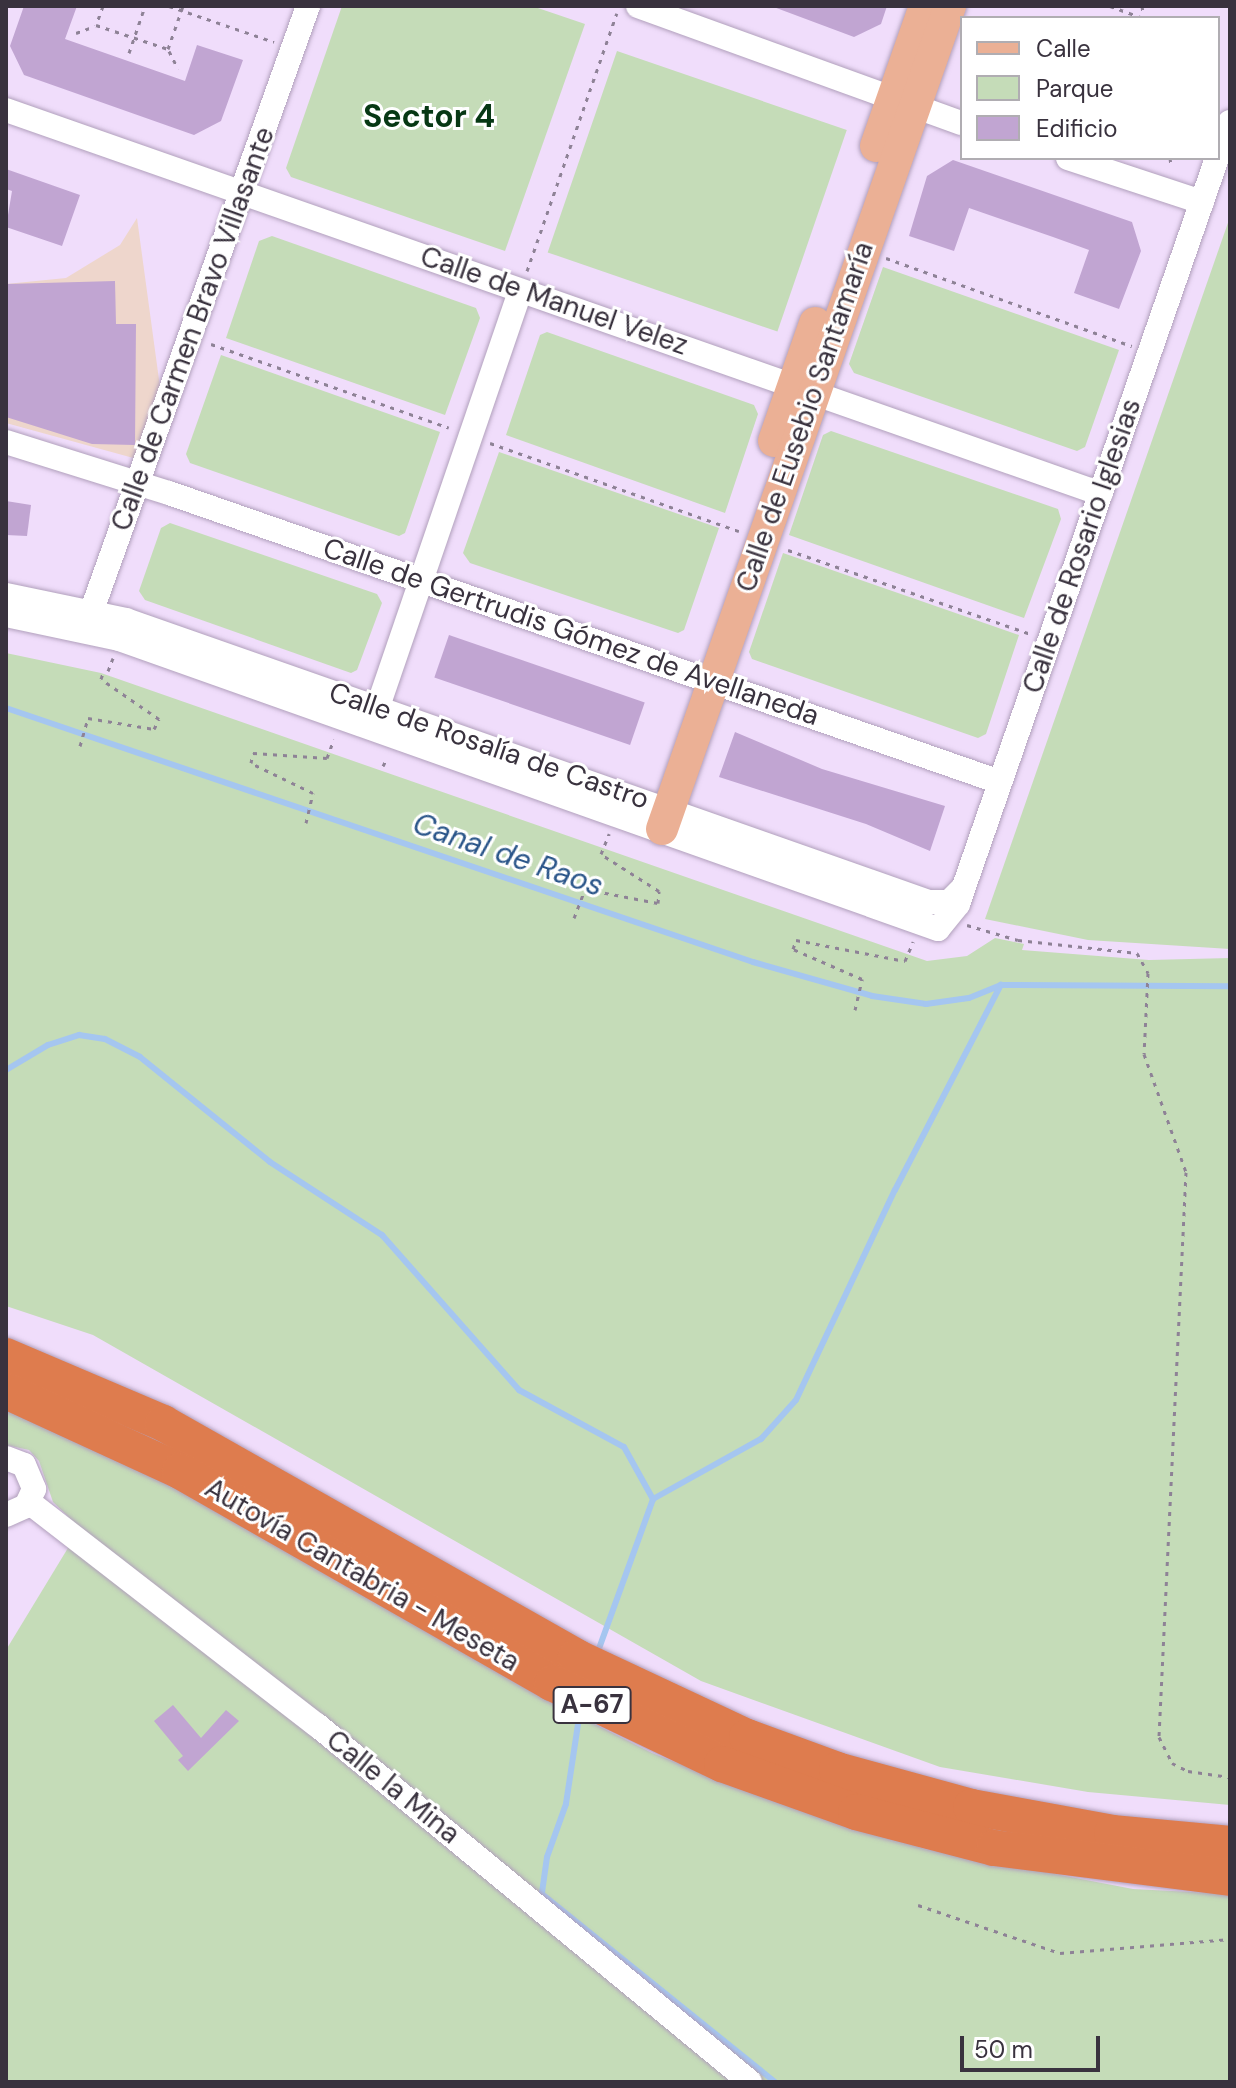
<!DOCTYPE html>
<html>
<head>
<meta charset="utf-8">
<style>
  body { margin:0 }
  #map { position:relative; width:1236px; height:2088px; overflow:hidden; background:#f0ddfb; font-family:"DM Sans",sans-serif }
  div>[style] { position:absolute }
  .industrial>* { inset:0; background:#eed6cc }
  .green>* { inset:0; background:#c5dcb8; transform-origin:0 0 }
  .stream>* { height:6px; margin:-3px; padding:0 3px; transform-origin:3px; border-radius:3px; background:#a5c6f0 }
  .building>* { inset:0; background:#c1a5d2; transform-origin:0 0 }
  .path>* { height:3px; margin-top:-1.5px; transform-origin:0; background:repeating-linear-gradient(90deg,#8e8296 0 4px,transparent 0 10px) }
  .roads { filter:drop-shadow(0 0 2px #b1a0bc) drop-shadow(0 0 2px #b1a0bc) }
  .minor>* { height:24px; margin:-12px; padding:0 12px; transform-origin:12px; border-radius:12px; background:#fff }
  .major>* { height:32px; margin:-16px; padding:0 16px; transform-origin:16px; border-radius:16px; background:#ebb095 }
  .highway>* { height:36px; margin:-18px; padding:0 18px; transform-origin:18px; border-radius:18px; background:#de7c4e }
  span { translate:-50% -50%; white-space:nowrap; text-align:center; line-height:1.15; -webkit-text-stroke:6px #fff; paint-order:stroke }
  .shield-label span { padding:2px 6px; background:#fff; border:2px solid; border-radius:6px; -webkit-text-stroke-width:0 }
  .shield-label { font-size:26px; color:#39323e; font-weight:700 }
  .street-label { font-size:28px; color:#39323e }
  .water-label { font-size:30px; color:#2a5589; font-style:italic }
  .quarter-label { font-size:32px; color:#073814; font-weight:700 }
  .frame { position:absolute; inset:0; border:8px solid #39323e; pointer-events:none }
  .legend { position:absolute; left:960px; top:16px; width:260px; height:144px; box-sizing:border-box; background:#fff; border:2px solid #b0adb2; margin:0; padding:10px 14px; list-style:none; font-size:24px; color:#39323e }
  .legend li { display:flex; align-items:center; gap:16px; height:40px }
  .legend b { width:40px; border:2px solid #b0adb2 }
  .scale { position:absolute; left:960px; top:2036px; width:140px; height:36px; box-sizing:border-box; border:4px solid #39323e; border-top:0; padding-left:10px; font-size:24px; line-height:28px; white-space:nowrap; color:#39323e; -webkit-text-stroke:6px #fff; paint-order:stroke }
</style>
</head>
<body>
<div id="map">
  <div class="industrial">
    <i style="clip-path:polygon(137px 218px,160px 387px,137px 459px,6px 423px,6px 284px,66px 278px,120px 245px)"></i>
  </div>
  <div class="green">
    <i style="clip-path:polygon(342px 6px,532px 6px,585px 24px,505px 251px,291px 177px,286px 168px)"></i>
    <i style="left:617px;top:51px;width:243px;height:213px;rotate:19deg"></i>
    <i style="clip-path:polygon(1230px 217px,1230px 949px,1088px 940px,985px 919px)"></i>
    <i style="clip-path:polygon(272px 236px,476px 308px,480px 318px,445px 415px,226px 338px,259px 241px)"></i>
    <i style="clip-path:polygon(883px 267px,1119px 350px,1085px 447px,1077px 451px,854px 373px,849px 364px)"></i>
    <i style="clip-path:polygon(547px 332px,754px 405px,758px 414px,725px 513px,506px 435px,540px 335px)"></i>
    <i style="clip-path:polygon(221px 355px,440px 432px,405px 533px,399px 536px,190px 463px,186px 454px)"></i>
    <i style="clip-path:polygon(831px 431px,1058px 509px,1061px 519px,1024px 618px,789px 535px,823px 435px)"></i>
    <i style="clip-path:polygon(499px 452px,719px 528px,684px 630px,678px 633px,470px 563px,463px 553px)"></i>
    <i style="clip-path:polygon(170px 523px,377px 594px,382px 603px,357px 670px,351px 673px,145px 600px,139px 591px,161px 528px)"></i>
    <i style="clip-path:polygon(783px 553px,1019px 635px,986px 734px,978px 738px,752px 659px,749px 652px)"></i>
    <i style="clip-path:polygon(6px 653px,101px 673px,927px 961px,967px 956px,995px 938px,1024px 944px,1022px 950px,1149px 960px,1230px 958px,1230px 1805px,1088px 1792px,940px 1767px,701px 1681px,93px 1335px,6px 1306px)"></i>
    <i style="clip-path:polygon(6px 1409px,158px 1477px,537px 1695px,652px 1753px,784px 1805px,925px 1849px,1133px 1889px,1230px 1894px,1230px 2082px,765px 2082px,80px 1528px,53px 1502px,39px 1461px,29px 1450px,6px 1445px)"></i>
    <i style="clip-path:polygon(71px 1543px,272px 1704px,732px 2082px,6px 2082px,6px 1650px)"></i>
  </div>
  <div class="stream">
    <i style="left:6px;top:708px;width:789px;rotate:18.78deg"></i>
    <i style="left:753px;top:962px;width:124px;rotate:15.9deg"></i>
    <i style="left:872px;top:996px;width:55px;rotate:8.4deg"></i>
    <i style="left:926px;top:1004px;width:43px;rotate:-7.9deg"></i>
    <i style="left:969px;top:998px;width:35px;rotate:-22deg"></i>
    <i style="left:1001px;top:985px;width:229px;rotate:0.3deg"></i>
    <i style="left:6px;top:1070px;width:49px;rotate:-30.8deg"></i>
    <i style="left:48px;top:1045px;width:33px;rotate:-18deg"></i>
    <i style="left:79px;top:1035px;width:26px;rotate:9deg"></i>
    <i style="left:105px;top:1039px;width:39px;rotate:27deg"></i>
    <i style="left:140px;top:1057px;width:167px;rotate:38.9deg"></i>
    <i style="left:270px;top:1162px;width:134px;rotate:33.1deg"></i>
    <i style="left:382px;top:1235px;width:207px;rotate:48.5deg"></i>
    <i style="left:519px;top:1390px;width:119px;rotate:28.5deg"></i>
    <i style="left:624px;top:1447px;width:60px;rotate:60.9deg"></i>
    <i style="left:597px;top:1654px;width:165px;rotate:-70.1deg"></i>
    <i style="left:653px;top:1499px;width:124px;rotate:-29.1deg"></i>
    <i style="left:761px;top:1439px;width:52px;rotate:-48.1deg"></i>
    <i style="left:796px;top:1400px;width:232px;rotate:-64.8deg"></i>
    <i style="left:895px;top:1190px;width:231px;rotate:-62.7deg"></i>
    <i style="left:580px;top:1711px;width:94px;rotate:98.6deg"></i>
    <i style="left:566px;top:1804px;width:56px;rotate:109.7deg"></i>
    <i style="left:547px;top:1857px;width:37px;rotate:98deg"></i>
    <i style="left:542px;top:1894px;width:299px;rotate:38.9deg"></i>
  </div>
  <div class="building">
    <i style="clip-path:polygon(24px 6px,77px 6px,65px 39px,185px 81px,197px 45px,243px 60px,221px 121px,194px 135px,24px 75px,10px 46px)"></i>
    <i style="clip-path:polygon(771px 6px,887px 6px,881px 24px,854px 37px)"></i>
    <i style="clip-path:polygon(953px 160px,1132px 222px,1141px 251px,1119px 309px,1074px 293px,1089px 250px,1053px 237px,969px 208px,954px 251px,909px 236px,927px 176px)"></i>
    <i style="clip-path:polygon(6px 169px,80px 195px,62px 246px,6px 227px,12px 191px,6px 189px)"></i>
    <i style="clip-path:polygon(115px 281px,116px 324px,136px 324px,135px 445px,92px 444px,6px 417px,6px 284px)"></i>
    <i style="clip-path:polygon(6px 501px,31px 505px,27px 536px,6px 535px)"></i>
    <i style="left:449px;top:635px;width:207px;height:45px;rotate:19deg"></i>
    <i style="clip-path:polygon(735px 732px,822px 769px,945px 806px,930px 851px,866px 824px,719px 777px)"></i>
    <i style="clip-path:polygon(173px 1705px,201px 1738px,226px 1710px,239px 1721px,188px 1771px,178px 1760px,183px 1756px,154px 1721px)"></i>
  </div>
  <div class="path">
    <i style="left:103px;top:6px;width:20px;rotate:110deg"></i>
    <i style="left:96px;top:25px;width:76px;rotate:18.4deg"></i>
    <i style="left:168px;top:49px;width:46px;rotate:-70.8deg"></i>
    <i style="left:169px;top:6px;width:111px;rotate:18.9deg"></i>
    <i style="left:1110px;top:6px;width:35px;rotate:20deg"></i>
    <i style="left:1142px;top:6px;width:12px;rotate:81deg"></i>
    <i style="left:76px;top:33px;width:20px;rotate:-20deg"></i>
    <i style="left:169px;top:51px;width:20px;rotate:63deg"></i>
    <i style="left:129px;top:53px;width:50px;rotate:-71.2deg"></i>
    <i style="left:1170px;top:158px;width:7px;rotate:82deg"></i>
    <i style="left:886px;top:258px;width:261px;rotate:19.7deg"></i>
    <i style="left:527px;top:271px;width:273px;rotate:-70.8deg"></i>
    <i style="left:211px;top:344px;width:252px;rotate:19.4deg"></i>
    <i style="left:490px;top:443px;width:264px;rotate:19.5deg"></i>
    <i style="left:788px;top:550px;width:256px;rotate:19.1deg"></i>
    <i style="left:108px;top:671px;width:14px;rotate:-69deg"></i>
    <i style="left:80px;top:746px;width:29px;rotate:-74deg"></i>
    <i style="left:88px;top:718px;width:67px;rotate:9.5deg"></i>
    <i style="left:154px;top:729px;width:11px;rotate:-63deg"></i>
    <i style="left:159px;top:719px;width:70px;rotate:-145.4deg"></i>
    <i style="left:101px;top:679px;width:9px;rotate:-72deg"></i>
    <i style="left:383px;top:766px;width:9px;rotate:-63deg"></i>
    <i style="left:306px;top:823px;width:31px;rotate:-77deg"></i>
    <i style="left:313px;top:793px;width:69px;rotate:-154.2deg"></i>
    <i style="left:251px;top:763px;width:10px;rotate:-79deg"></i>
    <i style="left:253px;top:753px;width:74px;rotate:3.9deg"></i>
    <i style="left:327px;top:758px;width:20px;rotate:-70deg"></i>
    <i style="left:574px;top:918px;width:31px;rotate:-69deg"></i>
    <i style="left:585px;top:889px;width:74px;rotate:10.9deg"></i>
    <i style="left:658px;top:903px;width:12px;rotate:-85deg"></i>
    <i style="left:659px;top:891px;width:69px;rotate:-147.5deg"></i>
    <i style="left:601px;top:854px;width:22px;rotate:-68deg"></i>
    <i style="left:967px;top:925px;width:53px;rotate:16.4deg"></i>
    <i style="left:1018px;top:940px;width:120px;rotate:6.2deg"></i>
    <i style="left:1137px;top:953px;width:23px;rotate:61deg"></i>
    <i style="left:1148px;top:973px;width:81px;rotate:92.8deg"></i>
    <i style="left:1144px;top:1054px;width:125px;rotate:70.4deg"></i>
    <i style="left:1186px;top:1172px;width:566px;rotate:92.74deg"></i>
    <i style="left:1159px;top:1737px;width:29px;rotate:63deg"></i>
    <i style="left:1172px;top:1763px;width:18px;rotate:27deg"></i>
    <i style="left:1188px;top:1771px;width:42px;rotate:8.1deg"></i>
    <i style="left:855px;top:1010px;width:32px;rotate:-77deg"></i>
    <i style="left:862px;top:979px;width:75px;rotate:-156.5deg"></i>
    <i style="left:793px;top:949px;width:9px;rotate:-72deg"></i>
    <i style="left:796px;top:940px;width:111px;rotate:10.9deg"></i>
    <i style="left:905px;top:961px;width:21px;rotate:-67deg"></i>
    <i style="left:918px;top:1905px;width:150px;rotate:18.7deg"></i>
    <i style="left:1060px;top:1953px;width:171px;rotate:-4.7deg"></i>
  </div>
  <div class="roads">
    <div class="minor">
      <i style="left:638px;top:6px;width:344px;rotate:19.9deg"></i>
      <i style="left:6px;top:110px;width:1160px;rotate:19.32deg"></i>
      <i style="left:1218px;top:156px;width:36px;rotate:-71deg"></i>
      <i style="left:1068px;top:158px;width:141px;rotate:18.2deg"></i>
      <i style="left:6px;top:442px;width:171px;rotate:17.4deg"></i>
      <i style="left:169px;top:493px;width:880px;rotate:19.18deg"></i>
      <i style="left:6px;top:595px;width:123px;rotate:11.8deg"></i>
      <i style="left:126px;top:620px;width:851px;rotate:19.35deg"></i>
      <i style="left:929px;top:902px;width:20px"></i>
      <i style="left:949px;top:902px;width:20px;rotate:-45deg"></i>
      <i style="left:92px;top:610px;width:641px;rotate:-70.32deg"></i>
      <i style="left:6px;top:615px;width:116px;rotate:12deg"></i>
      <i style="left:119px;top:639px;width:869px;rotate:19.5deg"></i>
      <i style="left:938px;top:929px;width:32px;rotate:-51deg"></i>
      <i style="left:958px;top:904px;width:790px;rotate:-70.85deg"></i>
      <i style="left:373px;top:721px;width:453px;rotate:-71.1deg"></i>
      <i style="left:6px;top:1458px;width:19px;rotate:21deg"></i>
      <i style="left:24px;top:1465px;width:26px;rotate:67deg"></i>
      <i style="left:34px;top:1489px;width:19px;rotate:115deg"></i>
      <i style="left:26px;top:1506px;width:22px;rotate:156deg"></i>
      <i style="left:29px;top:1502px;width:364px;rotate:37.8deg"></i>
      <i style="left:317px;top:1725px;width:561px;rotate:39.5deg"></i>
    </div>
    <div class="major">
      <i style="left:876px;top:146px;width:148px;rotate:-70.7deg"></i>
      <i style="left:774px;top:441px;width:125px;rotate:-70.8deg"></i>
      <i style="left:662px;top:829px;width:872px;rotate:-70.71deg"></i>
    </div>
    <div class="highway">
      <i style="left:6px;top:1356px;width:171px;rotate:23.1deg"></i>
      <i style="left:163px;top:1423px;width:475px;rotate:29.5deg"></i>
      <i style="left:576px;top:1657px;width:189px;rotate:25.1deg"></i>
      <i style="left:747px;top:1737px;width:96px;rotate:20.1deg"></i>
      <i style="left:837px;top:1770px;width:139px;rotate:15.4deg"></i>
      <i style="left:971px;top:1807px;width:143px;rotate:10.4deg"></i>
      <i style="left:1112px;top:1833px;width:119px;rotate:5.3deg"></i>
      <i style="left:6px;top:1391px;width:192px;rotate:24.7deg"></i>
      <i style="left:180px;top:1471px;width:428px;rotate:29.7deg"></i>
      <i style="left:552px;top:1683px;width:188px;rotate:25.5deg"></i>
      <i style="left:722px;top:1764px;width:142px;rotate:19.7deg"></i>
      <i style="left:856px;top:1812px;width:143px;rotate:14.6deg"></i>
      <i style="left:994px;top:1848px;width:238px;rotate:7.2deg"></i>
    </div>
  </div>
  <div class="shield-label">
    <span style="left:592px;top:1705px">A-67</span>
  </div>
  <div class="street-label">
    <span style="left:554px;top:301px;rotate:19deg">Calle de Manuel Velez</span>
    <span style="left:193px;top:329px;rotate:-70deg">Calle de Carmen Bravo Villasante</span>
    <span style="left:805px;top:417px;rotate:-71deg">Calle de Eusebio Santamaría</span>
    <span style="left:1082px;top:546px;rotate:-71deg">Calle de Rosario Iglesias</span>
    <span style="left:571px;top:632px;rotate:19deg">Calle de Gertrudis Gómez de Avellaneda</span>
    <span style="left:489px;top:746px;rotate:19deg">Calle de Rosalía de Castro</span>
    <span style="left:362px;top:1575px;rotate:30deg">Autovía Cantabria - Meseta</span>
    <span style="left:393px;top:1787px;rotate:39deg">Calle la Mina</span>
  </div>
  <div class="water-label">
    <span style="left:508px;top:855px;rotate:19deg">Canal de Raos</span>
  </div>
  <div class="quarter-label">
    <span style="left:429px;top:116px">Sector 4</span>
  </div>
  <div class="frame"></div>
  <ul class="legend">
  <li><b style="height:10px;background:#ebb095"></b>Calle</li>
  <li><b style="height:22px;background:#c5dcb8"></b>Parque</li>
  <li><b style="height:22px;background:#c1a5d2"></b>Edificio</li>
  </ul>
  <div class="scale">50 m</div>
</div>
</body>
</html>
